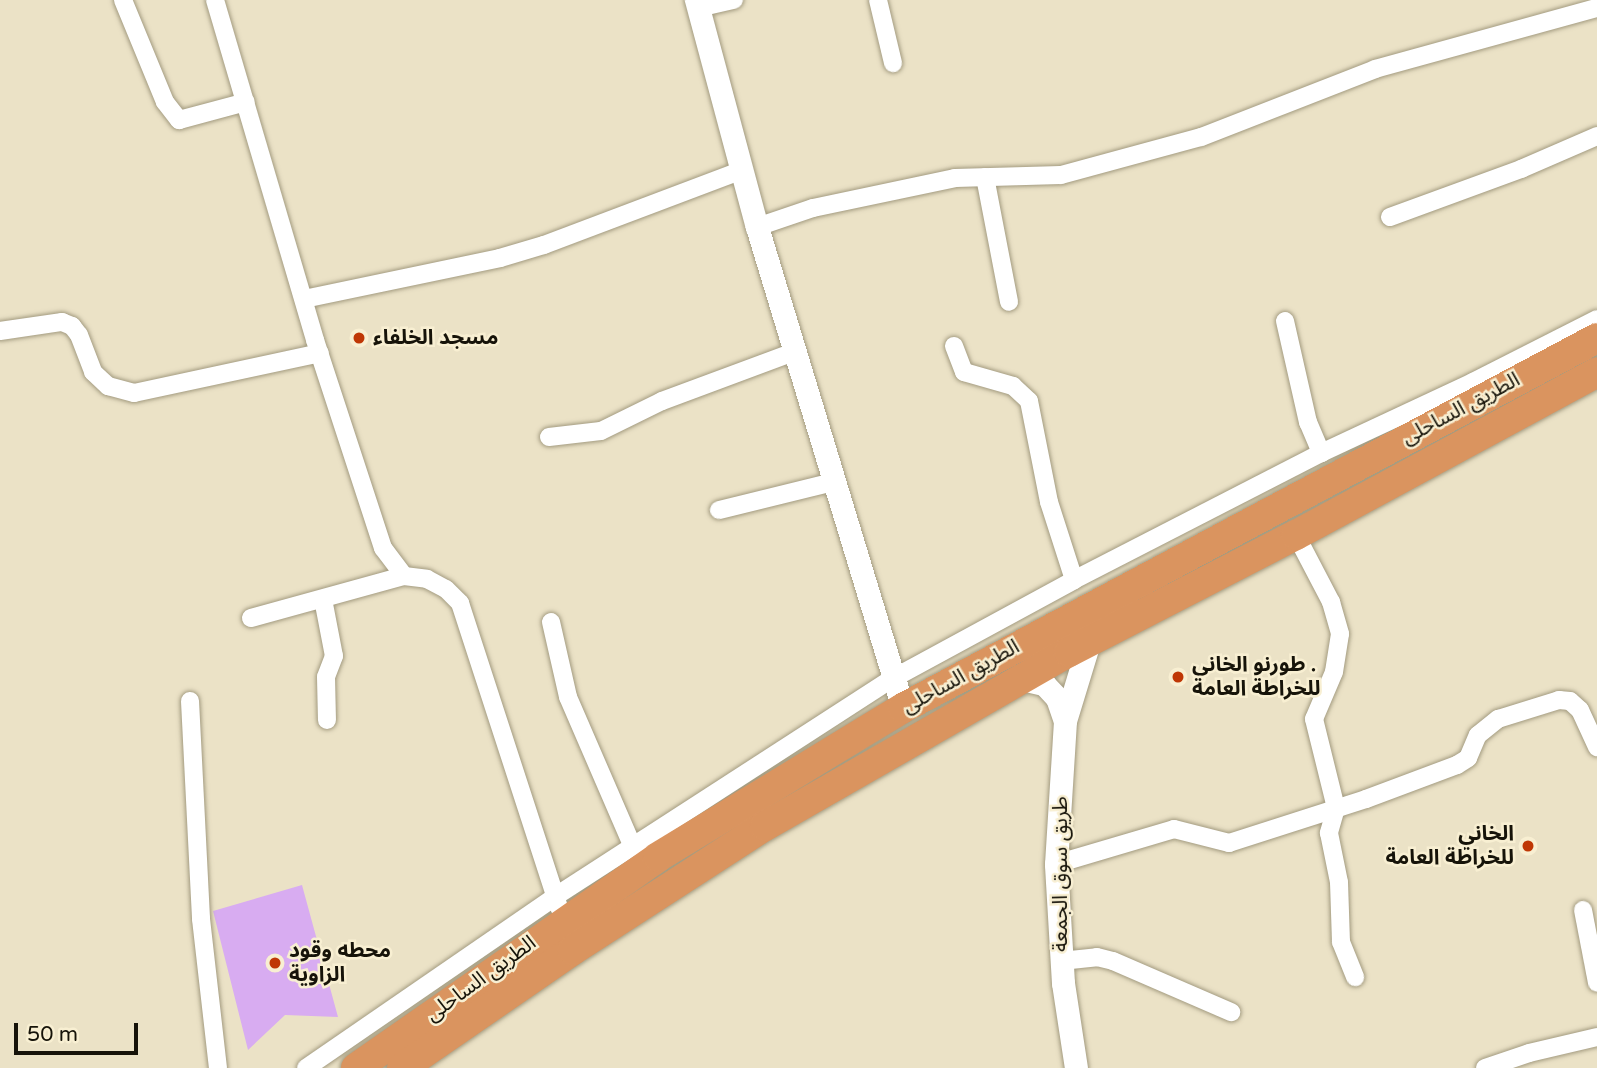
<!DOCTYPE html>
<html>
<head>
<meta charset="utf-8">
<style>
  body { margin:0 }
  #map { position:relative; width:1597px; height:1068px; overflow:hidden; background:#ebe2c6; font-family:"Varela Round","Noto Sans Arabic",sans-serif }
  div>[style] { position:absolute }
  .building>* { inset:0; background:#d8acf1 }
  .roads { filter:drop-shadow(0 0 2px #a39b80) drop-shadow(0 0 2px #a39b80) }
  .minor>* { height:18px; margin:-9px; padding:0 9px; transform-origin:9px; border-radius:9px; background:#fff }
  .tertiary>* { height:23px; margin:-11.5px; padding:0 11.5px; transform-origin:11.5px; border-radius:11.5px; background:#fff }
  .trunk>* { height:30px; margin:-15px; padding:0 15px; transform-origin:15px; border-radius:15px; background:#da945f }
  .dots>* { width:19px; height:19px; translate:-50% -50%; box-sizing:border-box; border:4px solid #f8efd2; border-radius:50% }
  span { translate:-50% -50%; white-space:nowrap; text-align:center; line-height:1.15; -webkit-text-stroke:5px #f8efd2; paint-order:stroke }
  .poi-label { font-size:21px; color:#161309; font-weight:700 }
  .left { translate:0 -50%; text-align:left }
  .right { translate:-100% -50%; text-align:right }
  .street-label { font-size:21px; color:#161309 }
  .scale { position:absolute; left:14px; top:1023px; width:124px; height:32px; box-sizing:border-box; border:4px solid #161309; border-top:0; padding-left:9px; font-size:21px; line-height:24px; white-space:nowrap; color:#161309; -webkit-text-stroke:5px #f8efd2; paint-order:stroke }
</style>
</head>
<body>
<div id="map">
  <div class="building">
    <i style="clip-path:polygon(302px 885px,338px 1017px,285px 1015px,248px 1050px,213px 911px)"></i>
  </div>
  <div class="roads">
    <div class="minor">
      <i style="left:123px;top:0;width:110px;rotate:67.6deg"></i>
      <i style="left:165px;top:102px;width:23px;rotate:52deg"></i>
      <i style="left:179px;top:120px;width:69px;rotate:-15deg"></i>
      <i style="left:215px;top:0;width:354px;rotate:73.6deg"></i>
      <i style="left:315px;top:340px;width:219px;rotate:71.9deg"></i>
      <i style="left:383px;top:548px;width:35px;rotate:53deg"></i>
      <i style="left:878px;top:0;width:65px;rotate:76.6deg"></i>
      <i style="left:698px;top:8px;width:37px;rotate:-13deg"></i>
      <i style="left:985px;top:177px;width:127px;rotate:79.1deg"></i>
      <i style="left:1390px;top:217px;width:140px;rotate:-20.1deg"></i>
      <i style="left:1521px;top:169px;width:83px;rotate:-23.5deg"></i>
      <i style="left:757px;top:227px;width:59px;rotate:-18.7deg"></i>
      <i style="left:813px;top:208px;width:145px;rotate:-11.9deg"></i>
      <i style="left:955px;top:178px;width:106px;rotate:-1.6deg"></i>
      <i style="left:1061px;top:175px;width:145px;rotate:-15.2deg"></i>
      <i style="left:1201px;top:137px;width:187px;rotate:-21.3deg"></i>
      <i style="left:1375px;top:69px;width:230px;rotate:-15.4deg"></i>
      <i style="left:304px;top:299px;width:200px;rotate:-11.8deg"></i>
      <i style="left:500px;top:258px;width:46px;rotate:-16.5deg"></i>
      <i style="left:544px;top:245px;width:212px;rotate:-20.7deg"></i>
      <i style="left:1285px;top:321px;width:104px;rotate:77.2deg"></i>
      <i style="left:1308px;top:422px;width:34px;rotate:67deg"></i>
      <i style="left:0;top:331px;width:63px;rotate:-8.3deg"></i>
      <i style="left:62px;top:322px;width:11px;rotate:22deg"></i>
      <i style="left:72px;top:326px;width:11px;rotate:52deg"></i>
      <i style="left:79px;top:335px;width:40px;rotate:69deg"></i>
      <i style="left:93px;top:372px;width:21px;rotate:43deg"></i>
      <i style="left:108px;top:386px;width:27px;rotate:15deg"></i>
      <i style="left:134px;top:393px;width:190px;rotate:-12.1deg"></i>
      <i style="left:954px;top:346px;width:28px;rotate:69deg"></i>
      <i style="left:964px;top:372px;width:51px;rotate:15.9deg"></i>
      <i style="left:1013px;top:386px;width:22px;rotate:43deg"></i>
      <i style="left:1029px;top:401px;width:103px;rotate:78.8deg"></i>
      <i style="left:1049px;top:502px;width:82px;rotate:72.2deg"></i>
      <i style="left:549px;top:437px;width:52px;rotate:-6.6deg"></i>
      <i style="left:601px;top:431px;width:68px;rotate:-26.2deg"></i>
      <i style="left:662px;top:401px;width:141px;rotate:-20.4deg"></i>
      <i style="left:719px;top:510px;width:117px;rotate:-13.8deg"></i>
      <i style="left:1296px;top:535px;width:76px;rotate:62.4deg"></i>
      <i style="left:1331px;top:602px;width:33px;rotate:74deg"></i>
      <i style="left:1340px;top:634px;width:38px;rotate:99deg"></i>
      <i style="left:1334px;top:672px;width:51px;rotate:113.1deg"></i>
      <i style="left:1314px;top:719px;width:92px;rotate:76.1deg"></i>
      <i style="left:1336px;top:808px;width:26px;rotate:106deg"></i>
      <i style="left:1329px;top:833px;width:50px;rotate:78.5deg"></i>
      <i style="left:1339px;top:882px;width:60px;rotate:88.1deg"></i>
      <i style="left:1341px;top:942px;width:38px;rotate:68deg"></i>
      <i style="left:323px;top:599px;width:58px;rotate:79.1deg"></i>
      <i style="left:334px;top:656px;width:22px;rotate:111deg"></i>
      <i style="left:326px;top:677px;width:43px;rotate:88.7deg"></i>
      <i style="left:251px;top:618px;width:159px;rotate:-15.4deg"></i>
      <i style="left:404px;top:576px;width:23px;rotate:7deg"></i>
      <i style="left:427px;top:579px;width:21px;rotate:28deg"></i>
      <i style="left:446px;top:589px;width:20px;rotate:45deg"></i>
      <i style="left:460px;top:603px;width:320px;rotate:72deg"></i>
      <i style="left:551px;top:622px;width:77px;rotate:77.2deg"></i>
      <i style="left:568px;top:697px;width:163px;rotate:66.6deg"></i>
      <i style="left:190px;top:701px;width:218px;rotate:87.1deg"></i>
      <i style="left:201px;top:919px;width:150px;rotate:83.5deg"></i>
      <i style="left:1056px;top:864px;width:123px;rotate:-16.5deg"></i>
      <i style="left:1174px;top:829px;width:57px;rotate:14.3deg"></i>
      <i style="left:1229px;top:843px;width:144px;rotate:-17.8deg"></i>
      <i style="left:1366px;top:799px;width:97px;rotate:-20.5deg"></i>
      <i style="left:1457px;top:765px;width:13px;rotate:-32deg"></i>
      <i style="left:1468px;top:758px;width:25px;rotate:-67deg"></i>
      <i style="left:1478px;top:735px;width:26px;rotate:-39deg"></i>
      <i style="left:1498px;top:719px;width:64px;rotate:-17.3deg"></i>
      <i style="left:1559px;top:700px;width:11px;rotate:5deg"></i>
      <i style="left:1570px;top:701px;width:13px;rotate:42deg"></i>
      <i style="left:1580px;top:710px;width:41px;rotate:65.3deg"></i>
      <i style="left:1583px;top:910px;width:74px;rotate:79.1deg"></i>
      <i style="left:1061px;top:961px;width:36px;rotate:-6deg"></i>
      <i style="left:1097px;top:957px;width:16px;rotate:14deg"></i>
      <i style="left:1113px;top:961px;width:129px;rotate:23.4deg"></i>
      <i style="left:306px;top:1068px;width:303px;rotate:-34.5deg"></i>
      <i style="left:556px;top:896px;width:400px;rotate:-32.9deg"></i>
      <i style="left:892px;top:679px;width:207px;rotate:-28.5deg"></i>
      <i style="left:1074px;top:580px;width:278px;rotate:-27.2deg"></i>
      <i style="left:1321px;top:453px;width:168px;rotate:-25deg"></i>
      <i style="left:1473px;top:382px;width:139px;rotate:-26.9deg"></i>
      <i style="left:1485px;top:1068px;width:46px;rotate:-18.8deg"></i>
      <i style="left:1529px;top:1053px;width:70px;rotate:-13.2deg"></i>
    </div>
    <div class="tertiary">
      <i style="left:696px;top:0;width:235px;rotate:75deg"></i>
      <i style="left:757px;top:227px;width:503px;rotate:73.12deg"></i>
      <i style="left:1022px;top:679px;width:23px;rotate:13deg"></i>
      <i style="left:1044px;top:684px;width:19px;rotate:47deg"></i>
      <i style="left:1057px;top:698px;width:24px;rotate:71deg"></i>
      <i style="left:1076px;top:1068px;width:86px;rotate:-98.7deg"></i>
      <i style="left:1063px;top:983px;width:119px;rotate:-93.4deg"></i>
      <i style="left:1056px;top:864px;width:143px;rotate:-86.4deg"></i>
      <i style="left:1065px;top:721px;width:83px;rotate:-73.1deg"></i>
    </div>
    <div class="trunk">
      <i style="left:356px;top:1068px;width:368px;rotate:-34.9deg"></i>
      <i style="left:658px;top:857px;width:287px;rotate:-31.3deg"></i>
      <i style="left:903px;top:708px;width:786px;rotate:-28.06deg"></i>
      <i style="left:402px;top:1068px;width:208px;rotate:-34.6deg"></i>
      <i style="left:573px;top:950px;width:229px;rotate:-32.9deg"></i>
      <i style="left:765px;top:826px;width:350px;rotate:-29.8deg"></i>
      <i style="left:1069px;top:652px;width:255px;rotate:-27.3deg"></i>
      <i style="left:1296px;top:535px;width:342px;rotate:-28.4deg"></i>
    </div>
  </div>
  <div class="dots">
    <i style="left:359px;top:338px;background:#bf3705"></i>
    <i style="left:1178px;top:677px;background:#bf3705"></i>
    <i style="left:1528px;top:846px;background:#bf3705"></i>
    <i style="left:275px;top:963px;background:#bf3705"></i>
  </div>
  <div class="poi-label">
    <span class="left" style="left:373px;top:338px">مسجد الخلفاء</span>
    <span class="left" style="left:1192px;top:677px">طورنو الخاني .<br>للخراطة العامة</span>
    <span class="right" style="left:1514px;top:846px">الخاني<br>للخراطة العامة</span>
    <span class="left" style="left:289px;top:963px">محطه وقود<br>الزاوية</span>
  </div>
  <div class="street-label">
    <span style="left:1461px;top:409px;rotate:-28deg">الطريق الساحلى</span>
    <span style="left:961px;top:677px;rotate:-29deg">الطريق الساحلى</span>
    <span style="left:1061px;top:874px;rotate:-90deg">طريق سوق الجمعة</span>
    <span style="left:481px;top:979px;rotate:-36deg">الطريق الساحلى</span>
  </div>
  <div class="scale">50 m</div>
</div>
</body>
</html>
